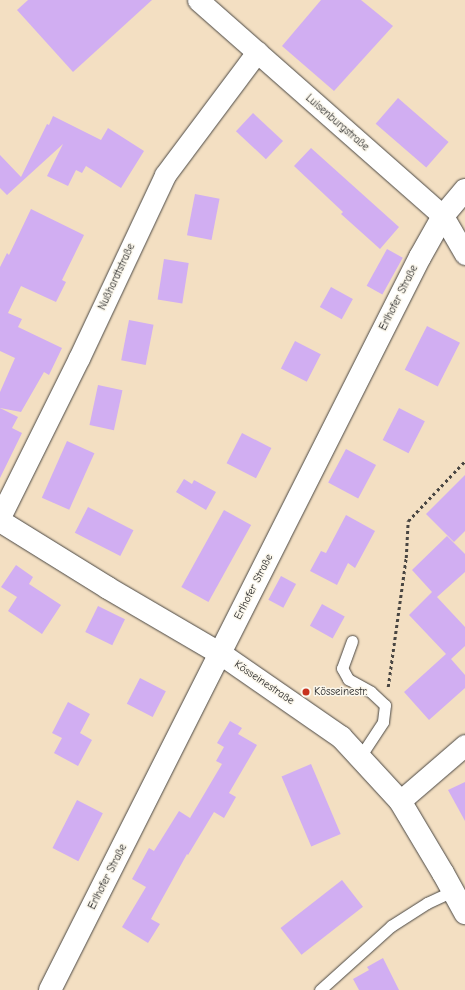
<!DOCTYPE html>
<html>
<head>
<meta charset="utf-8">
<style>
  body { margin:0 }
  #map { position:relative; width:465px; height:990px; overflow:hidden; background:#f3dfc2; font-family:"Comic Neue",sans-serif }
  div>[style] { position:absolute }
  .building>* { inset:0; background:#d1aef2; transform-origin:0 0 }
  .path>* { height:2.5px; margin-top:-1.25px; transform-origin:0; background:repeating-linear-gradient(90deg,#494642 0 3px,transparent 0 6px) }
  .roads { filter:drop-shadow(0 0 1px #494642) drop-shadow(0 0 1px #494642) }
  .lane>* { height:11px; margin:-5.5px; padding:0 5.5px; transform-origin:5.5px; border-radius:5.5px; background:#fff }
  .street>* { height:21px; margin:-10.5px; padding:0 10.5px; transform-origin:10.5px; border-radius:10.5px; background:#fff }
  .secondary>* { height:22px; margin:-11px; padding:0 11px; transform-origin:11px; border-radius:11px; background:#fff }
  .dots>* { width:11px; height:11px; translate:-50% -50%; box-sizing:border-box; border:2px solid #fbf7ec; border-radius:50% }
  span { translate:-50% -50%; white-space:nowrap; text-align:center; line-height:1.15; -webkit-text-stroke:3px #fbf7ec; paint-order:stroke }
  .street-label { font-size:11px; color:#2b2b2b }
  .poi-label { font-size:11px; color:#2b2b2b }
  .left { translate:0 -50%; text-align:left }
</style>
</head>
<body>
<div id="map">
  <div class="building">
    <i style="clip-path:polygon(28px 0,152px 0,73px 72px,17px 10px)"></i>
    <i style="clip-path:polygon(321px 0,361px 0,393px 26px,334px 91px,282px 46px)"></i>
    <i style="left:398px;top:98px;width:67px;height:34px;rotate:41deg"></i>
    <i style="left:253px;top:113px;width:41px;height:25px;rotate:43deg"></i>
    <i style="clip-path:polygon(53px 116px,101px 140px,108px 128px,144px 151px,121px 188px,86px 166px,82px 173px,76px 170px,68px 186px,47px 176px,63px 144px,7px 195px,0 188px,0 155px,21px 177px,47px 124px,49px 125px)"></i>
    <i style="clip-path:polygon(311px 148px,399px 227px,380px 249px,341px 214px,343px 212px,294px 166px)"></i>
    <i style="left:195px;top:194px;width:25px;height:42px;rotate:11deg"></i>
    <i style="clip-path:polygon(31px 209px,84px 235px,62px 280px,66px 282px,56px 302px,21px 286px,8px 313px,22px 319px,18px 327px,62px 348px,49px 375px,44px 372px,21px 412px,0 408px,0 392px,15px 358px,0 351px,0 267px,7px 253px,9px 255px)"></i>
    <i style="left:387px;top:249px;width:18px;height:42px;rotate:29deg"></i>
    <i style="left:164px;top:259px;width:25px;height:41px;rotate:9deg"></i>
    <i style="left:331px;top:287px;width:25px;height:23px;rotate:29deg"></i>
    <i style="left:129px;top:320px;width:25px;height:41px;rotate:11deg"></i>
    <i style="left:427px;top:326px;width:37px;height:49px;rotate:27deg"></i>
    <i style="left:295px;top:341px;width:29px;height:31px;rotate:27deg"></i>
    <i style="left:98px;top:385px;width:25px;height:41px;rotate:12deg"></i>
    <i style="clip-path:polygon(0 408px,18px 417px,12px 428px,22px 433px,0 478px)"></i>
    <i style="left:399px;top:408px;width:29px;height:36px;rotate:27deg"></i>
    <i style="left:242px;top:433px;width:33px;height:34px;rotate:27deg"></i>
    <i style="left:67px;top:441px;width:30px;height:62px;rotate:24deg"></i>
    <i style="left:346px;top:449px;width:34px;height:38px;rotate:28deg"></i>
    <i style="clip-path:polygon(465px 475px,465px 531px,454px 542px,426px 514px)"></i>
    <i style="clip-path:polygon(184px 479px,192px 484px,194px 480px,216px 492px,206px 510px,176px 492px)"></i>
    <i style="left:88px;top:507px;width:51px;height:29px;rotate:27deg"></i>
    <i style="left:224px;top:510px;width:31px;height:88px;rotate:29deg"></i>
    <i style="clip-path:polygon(346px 515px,375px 531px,355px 568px,348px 563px,337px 585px,310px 571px,321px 551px,326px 553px)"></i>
    <i style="clip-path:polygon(447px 536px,465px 554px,465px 572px,437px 597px,465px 627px,465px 646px,451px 659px,465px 675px,465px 688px,429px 720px,404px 692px,446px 654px,409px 615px,432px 592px,412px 570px)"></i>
    <i style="clip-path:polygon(16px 565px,33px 577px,29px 584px,61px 605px,42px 634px,8px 611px,17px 597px,1px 587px)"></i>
    <i style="left:281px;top:576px;width:17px;height:27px;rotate:28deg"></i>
    <i style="left:322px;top:604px;width:26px;height:25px;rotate:29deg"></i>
    <i style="left:98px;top:606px;width:30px;height:29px;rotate:26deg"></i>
    <i style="left:140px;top:678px;width:29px;height:29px;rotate:27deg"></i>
    <i style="clip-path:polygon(68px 702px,90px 714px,80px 733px,92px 740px,78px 766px,54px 753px,62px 738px,52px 733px)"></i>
    <i style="clip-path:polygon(230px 721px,242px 728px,238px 734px,257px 745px,229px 793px,236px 797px,224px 818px,214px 812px,188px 855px,187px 854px,151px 919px,160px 924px,148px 943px,122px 927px,146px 887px,132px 879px,149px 848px,154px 851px,179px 811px,190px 818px,222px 764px,216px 761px,224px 747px,217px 743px)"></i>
    <i style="left:311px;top:764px;width:76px;height:32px;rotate:67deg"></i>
    <i style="clip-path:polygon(465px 782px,465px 821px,448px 790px)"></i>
    <i style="left:77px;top:800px;width:29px;height:54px;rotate:27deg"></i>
    <i style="left:342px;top:880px;width:34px;height:78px;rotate:52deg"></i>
    <i style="clip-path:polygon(383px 958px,399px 990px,359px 990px,353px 979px,369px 970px,367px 967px)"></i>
  </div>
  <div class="path">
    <i style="left:388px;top:687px;width:130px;rotate:-82.1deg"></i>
    <i style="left:406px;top:558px;width:37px;rotate:-87deg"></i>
    <i style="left:408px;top:521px;width:83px;rotate:-46.5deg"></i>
  </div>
  <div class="roads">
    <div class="lane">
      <i style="left:352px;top:641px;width:29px;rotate:110deg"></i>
      <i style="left:342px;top:668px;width:13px;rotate:61deg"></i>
      <i style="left:348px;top:679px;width:26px;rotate:29deg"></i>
      <i style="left:371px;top:692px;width:19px;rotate:43deg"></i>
      <i style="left:385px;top:705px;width:17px;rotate:97deg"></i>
      <i style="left:383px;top:722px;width:42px;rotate:123.3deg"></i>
      <i style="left:320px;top:990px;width:96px;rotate:-42deg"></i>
      <i style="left:391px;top:926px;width:43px;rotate:-32.6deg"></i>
      <i style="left:427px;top:903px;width:29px;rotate:-25deg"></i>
    </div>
    <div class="street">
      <i style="left:198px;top:0;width:327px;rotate:41.4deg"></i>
      <i style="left:443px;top:216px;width:44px;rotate:59.9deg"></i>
      <i style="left:0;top:517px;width:178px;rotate:-63.6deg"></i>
      <i style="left:79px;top:358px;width:202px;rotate:-64.8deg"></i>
      <i style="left:165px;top:175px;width:154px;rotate:-53.2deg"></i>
      <i style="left:400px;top:801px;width:86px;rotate:-40.7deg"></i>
    </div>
    <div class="secondary">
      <i style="left:0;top:521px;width:127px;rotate:31.8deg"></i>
      <i style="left:108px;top:588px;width:131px;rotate:30.3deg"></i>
      <i style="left:221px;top:654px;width:146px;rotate:34.7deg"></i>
      <i style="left:341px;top:737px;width:87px;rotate:47.3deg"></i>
      <i style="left:400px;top:801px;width:84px;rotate:59.2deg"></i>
      <i style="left:443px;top:873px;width:46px;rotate:61.2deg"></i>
      <i style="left:50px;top:990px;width:821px;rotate:-63.22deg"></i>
      <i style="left:420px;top:257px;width:47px;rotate:-60.7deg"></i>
      <i style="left:443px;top:216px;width:34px;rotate:-50deg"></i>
    </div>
  </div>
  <div class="dots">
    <i style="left:306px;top:692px;background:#c8321e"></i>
  </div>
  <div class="street-label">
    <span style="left:337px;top:123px;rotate:41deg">Luisenburgstraße</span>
    <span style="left:117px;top:277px;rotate:-65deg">Nußhardtstraße</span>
    <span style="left:399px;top:298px;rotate:-63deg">Erlhofer Straße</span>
    <span style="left:254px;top:587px;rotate:-63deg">Erlhofer Straße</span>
    <span style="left:264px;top:683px;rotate:34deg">Kösseinestraße</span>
    <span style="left:108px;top:877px;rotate:-63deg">Erlhofer Straße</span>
  </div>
  <div class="poi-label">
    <span class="left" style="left:314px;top:692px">Kösseinestr.</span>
  </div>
</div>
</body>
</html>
